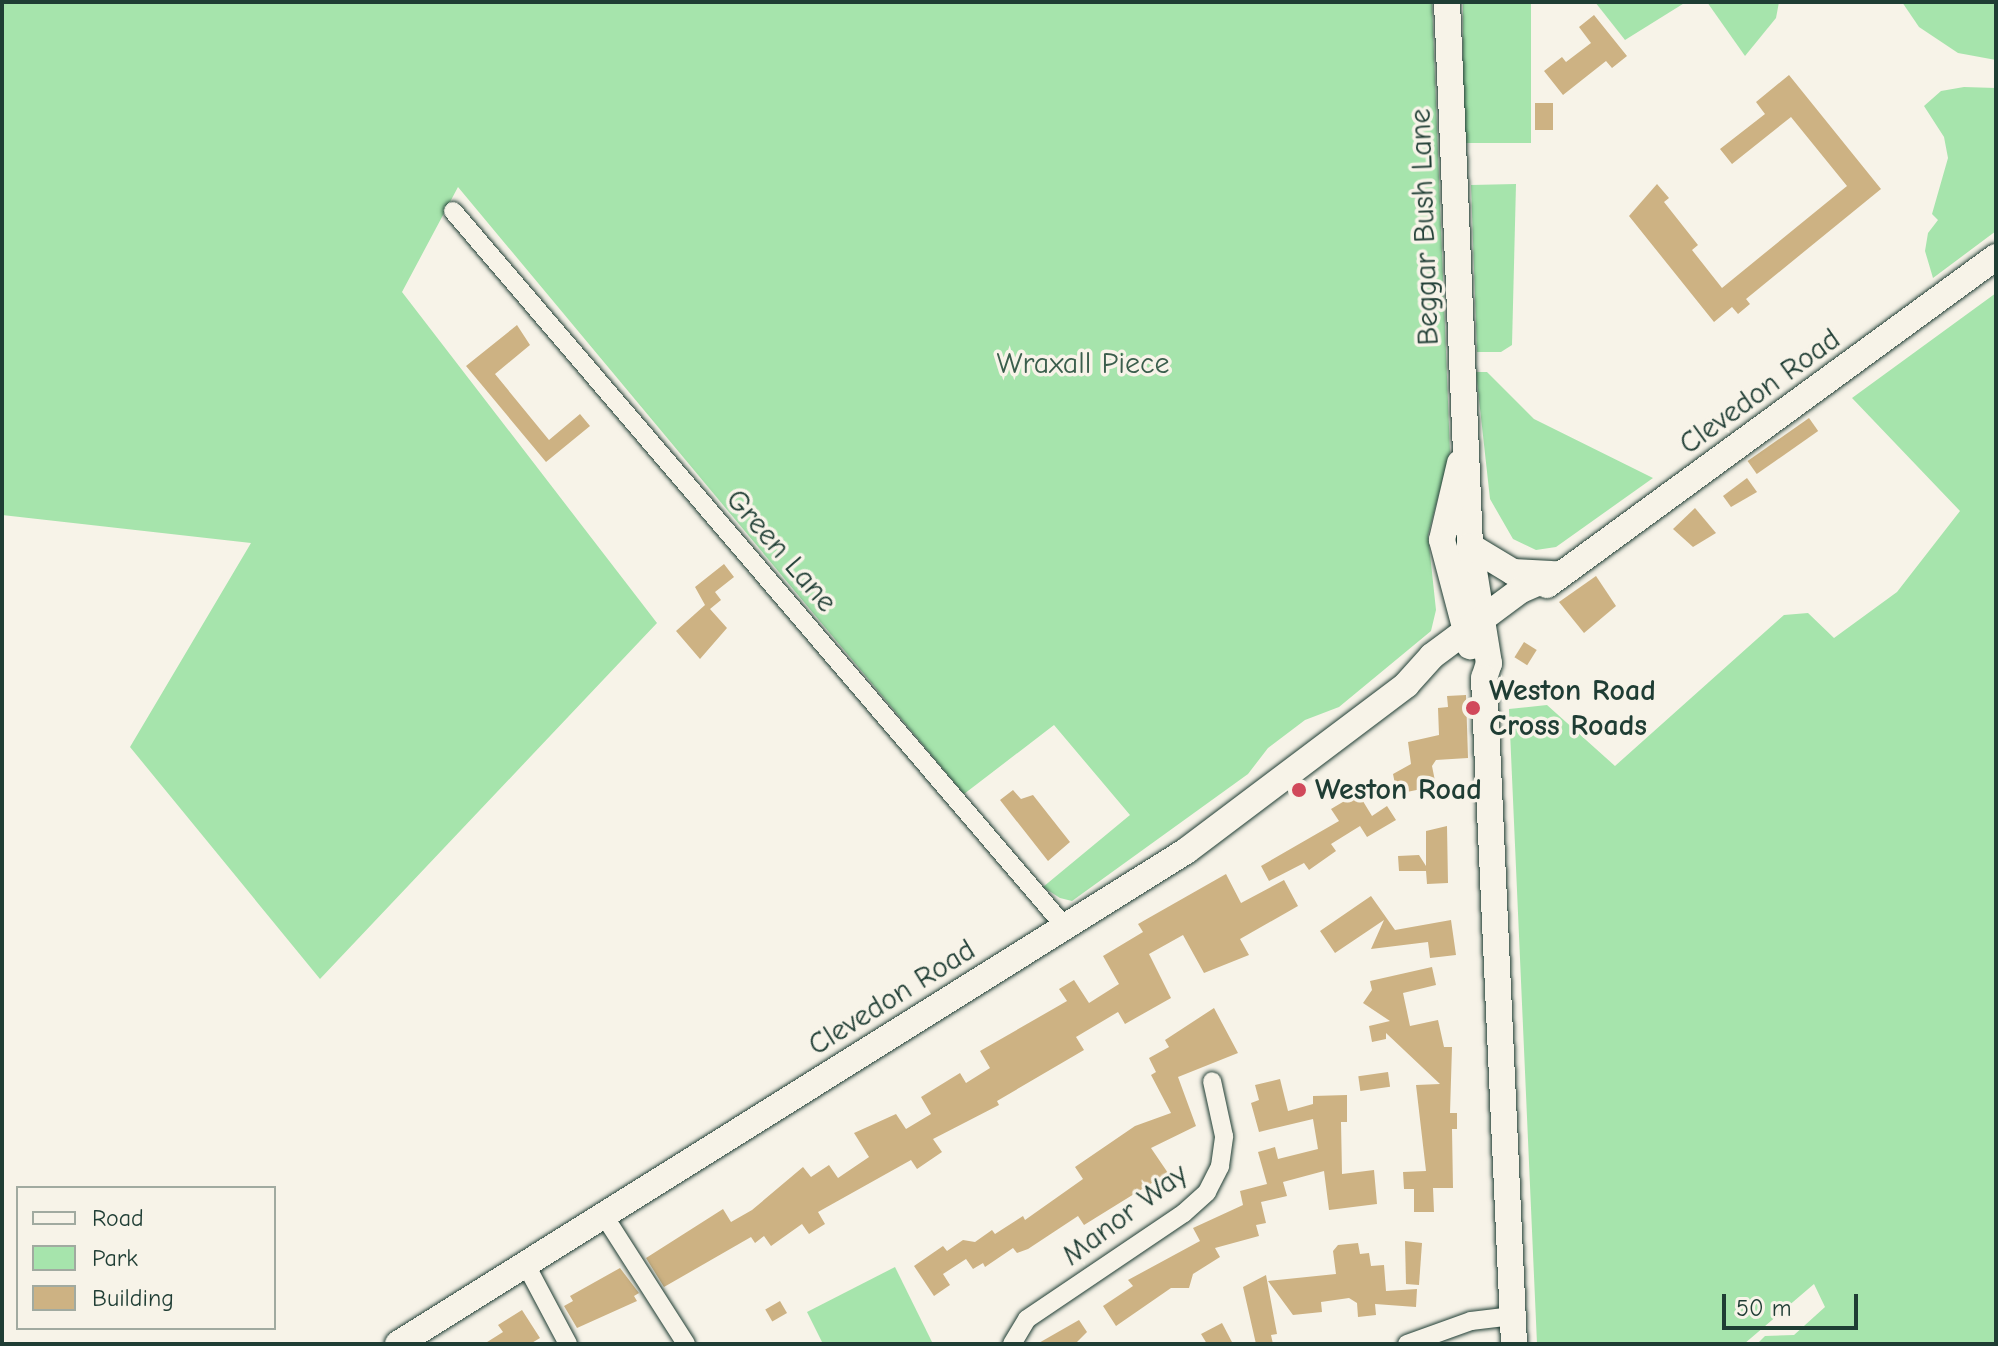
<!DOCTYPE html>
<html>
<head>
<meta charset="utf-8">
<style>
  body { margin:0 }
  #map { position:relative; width:1998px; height:1346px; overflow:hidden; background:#f7f3e8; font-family:"Comic Neue",sans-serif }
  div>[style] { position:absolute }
  .green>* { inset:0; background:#a6e4ac; transform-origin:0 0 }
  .building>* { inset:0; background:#cdb283; transform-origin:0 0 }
  .roads { filter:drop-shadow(0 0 2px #1f3d34) drop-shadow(0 0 2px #1f3d34) }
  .minor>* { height:18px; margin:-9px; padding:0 9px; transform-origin:9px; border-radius:9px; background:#f7f3e8 }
  .secondary>* { height:26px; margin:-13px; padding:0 13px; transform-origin:13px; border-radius:13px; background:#f7f3e8 }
  .dots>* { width:22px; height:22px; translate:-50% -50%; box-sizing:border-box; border:4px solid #f7f3e8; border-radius:50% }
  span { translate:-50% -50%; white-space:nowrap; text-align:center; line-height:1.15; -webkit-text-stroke:7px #f7f3e8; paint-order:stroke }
  .street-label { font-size:30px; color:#1f3d34 }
  .park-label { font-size:30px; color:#3a5e4c }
  .poi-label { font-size:30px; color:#1f3d34; font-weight:700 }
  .left { translate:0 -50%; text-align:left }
  .frame { position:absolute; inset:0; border:4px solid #1f3d34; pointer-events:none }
  .legend { position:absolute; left:16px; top:1186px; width:260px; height:144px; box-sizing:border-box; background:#f7f3e8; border:2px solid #a1aaa0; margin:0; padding:10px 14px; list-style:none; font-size:24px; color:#1f3d34 }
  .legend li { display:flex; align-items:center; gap:16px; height:40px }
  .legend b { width:40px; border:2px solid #a1aaa0 }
  .scale { position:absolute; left:1722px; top:1294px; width:136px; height:36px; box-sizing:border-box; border:4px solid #1f3d34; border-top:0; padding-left:10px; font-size:24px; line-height:28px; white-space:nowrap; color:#1f3d34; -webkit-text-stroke:6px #f7f3e8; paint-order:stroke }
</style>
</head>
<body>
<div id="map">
  <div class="green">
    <i style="clip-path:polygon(2px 2px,1432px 2px,1450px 452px,1428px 535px,1436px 610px,1431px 631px,1339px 707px,1305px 720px,1268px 748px,1248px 774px,1072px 901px,1060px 898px,1043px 887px,1130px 815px,1054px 725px,964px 794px,458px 187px,402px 292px,657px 623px,320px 979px,130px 747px,251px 543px,2px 515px)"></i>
    <i style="left:1463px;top:2px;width:68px;height:141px"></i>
    <i style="clip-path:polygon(1595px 2px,1686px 2px,1625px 40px)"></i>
    <i style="clip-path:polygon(1707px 2px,1779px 2px,1776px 18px,1745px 56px)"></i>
    <i style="clip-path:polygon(1902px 2px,1996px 2px,1996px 60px,1958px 53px,1919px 27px)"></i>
    <i style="clip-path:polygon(1964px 87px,1996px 88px,1996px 231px,1933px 278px,1925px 251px,1928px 233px,1938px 220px,1932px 214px,1948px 158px,1944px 137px,1924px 106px,1941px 91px)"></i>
    <i style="clip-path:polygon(1516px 184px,1512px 345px,1501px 352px,1477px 352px,1471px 185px)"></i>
    <i style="clip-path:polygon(1996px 293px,1996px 1344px,1757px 1344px,1765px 1336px,1794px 1335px,1825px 1307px,1814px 1284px,1744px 1344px,1537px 1344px,1509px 709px,1547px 705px,1615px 766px,1784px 615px,1808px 613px,1834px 638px,1897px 592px,1960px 511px,1852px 398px)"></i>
    <i style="clip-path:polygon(1487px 372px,1534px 419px,1653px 478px,1556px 547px,1536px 550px,1513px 539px,1490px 499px,1476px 372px)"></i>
    <i style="clip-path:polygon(895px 1267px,933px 1344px,823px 1344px,807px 1312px)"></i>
  </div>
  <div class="building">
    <i style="clip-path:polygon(1594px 15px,1627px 56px,1612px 68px,1606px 61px,1563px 95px,1544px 71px,1562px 57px,1566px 62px,1591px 43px,1579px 27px)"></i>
    <i style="clip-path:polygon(1789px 75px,1881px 189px,1746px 299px,1750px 304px,1738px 314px,1732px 307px,1714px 322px,1629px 216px,1657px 184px,1669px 198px,1664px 202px,1698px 245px,1692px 250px,1722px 288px,1847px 186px,1791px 117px,1732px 164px,1720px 149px,1765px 114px,1756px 102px)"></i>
    <i style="left:1535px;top:103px;width:18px;height:27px"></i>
    <i style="clip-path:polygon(517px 325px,530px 345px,495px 374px,549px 440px,580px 414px,590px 426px,546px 462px,466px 366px)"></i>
    <i style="left:1809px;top:418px;width:16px;height:75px;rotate:55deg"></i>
    <i style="clip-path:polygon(1747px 478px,1757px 492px,1731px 507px,1723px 496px)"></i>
    <i style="clip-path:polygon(1695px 508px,1716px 533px,1693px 547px,1673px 529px)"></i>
    <i style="clip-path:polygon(724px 564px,734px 577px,715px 592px,721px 600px,710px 609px,727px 628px,700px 659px,676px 631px,705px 605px,695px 587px)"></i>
    <i style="clip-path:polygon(1596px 576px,1616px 606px,1584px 633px,1559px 602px)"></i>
    <i style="left:1524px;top:642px;width:15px;height:18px;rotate:32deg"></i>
    <i style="clip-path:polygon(1466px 695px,1468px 758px,1436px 760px,1432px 766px,1436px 786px,1397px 794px,1393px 774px,1411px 764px,1408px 742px,1439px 735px,1438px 708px,1448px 707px,1447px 696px)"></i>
    <i style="clip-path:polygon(1013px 790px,1021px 799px,1033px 795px,1070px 842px,1048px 861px,1000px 800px)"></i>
    <i style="clip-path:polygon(1358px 793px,1372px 816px,1387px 806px,1396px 820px,1367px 837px,1360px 826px,1331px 844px,1336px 851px,1309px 870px,1304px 863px,1269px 881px,1261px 866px,1339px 821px,1331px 809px)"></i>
    <i style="clip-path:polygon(1447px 826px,1448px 883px,1427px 884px,1426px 871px,1399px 871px,1398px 856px,1419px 855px,1426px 866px,1426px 831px)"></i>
    <i style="clip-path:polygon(1226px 874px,1241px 903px,1284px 880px,1298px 906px,1240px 939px,1249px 955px,1204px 973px,1183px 935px,1149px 954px,1171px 998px,1125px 1024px,1118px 1012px,1076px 1037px,1084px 1050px,997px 1101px,999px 1105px,933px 1139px,942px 1152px,917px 1169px,911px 1160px,818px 1212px,825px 1224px,809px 1234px,802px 1224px,771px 1246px,764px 1236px,755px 1243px,751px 1237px,664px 1287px,646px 1258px,723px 1209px,731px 1222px,752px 1210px,803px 1167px,811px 1177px,829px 1165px,838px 1178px,869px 1157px,854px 1133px,896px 1114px,906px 1129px,931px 1114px,921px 1097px,960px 1073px,966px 1083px,990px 1068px,980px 1051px,1067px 1001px,1059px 989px,1074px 980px,1089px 1003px,1119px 984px,1103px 956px,1143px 932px,1138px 924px)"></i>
    <i style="clip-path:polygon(1371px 896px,1395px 930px,1451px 920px,1456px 955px,1430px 958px,1428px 942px,1371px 949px,1384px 920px,1335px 953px,1320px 931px)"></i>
    <i style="clip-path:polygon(1432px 967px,1436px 985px,1403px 993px,1410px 1026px,1438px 1020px,1444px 1047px,1452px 1047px,1450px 1113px,1457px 1113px,1457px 1129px,1452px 1129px,1453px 1188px,1433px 1188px,1434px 1212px,1414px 1212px,1414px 1189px,1404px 1189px,1403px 1172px,1426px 1171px,1416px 1085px,1440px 1084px,1386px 1033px,1386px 1039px,1372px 1042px,1369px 1026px,1390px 1021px,1363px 1003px,1372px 990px,1370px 981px)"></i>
    <i style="clip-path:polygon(1214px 1008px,1238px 1053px,1178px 1077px,1196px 1126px,1151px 1148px,1168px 1173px,1084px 1225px,1078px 1216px,1028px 1249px,1017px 1253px,1013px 1248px,985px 1267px,983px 1263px,973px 1269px,966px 1259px,943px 1274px,950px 1285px,934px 1296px,914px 1266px,943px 1246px,947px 1251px,963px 1240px,975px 1242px,992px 1230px,995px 1234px,1023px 1216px,1025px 1220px,1083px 1179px,1075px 1167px,1135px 1126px,1171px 1113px,1151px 1075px,1156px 1072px,1149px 1058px,1169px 1047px,1165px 1040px)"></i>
    <i style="left:1388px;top:1072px;width:15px;height:30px;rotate:82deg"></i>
    <i style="clip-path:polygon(1280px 1079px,1288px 1111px,1313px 1104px,1313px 1096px,1347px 1095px,1347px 1122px,1341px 1122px,1342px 1174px,1374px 1170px,1377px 1204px,1329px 1210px,1324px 1171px,1283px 1182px,1287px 1196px,1261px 1202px,1266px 1223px,1256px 1225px,1259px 1236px,1215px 1248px,1220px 1257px,1193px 1274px,1189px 1288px,1171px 1288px,1116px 1326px,1103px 1306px,1133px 1286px,1128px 1280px,1200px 1241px,1193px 1228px,1243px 1205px,1240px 1191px,1267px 1184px,1258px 1152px,1275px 1147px,1278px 1159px,1318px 1149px,1313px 1119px,1259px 1132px,1251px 1103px,1259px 1100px,1255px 1085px)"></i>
    <i style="clip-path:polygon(1405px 1241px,1422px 1243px,1419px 1285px,1406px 1284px)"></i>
    <i style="clip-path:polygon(1358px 1243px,1360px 1254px,1369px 1253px,1371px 1266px,1384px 1265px,1386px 1291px,1417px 1289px,1416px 1307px,1375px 1304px,1376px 1315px,1358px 1317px,1357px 1303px,1349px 1298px,1321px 1302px,1322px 1312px,1293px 1315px,1268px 1281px,1336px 1274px,1333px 1251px,1338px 1245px)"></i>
    <i style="clip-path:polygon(620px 1268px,639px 1293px,634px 1296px,637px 1301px,577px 1328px,564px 1306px,573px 1301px,570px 1296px)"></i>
    <i style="clip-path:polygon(1266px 1275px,1277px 1334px,1271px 1335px,1273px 1344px,1256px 1344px,1243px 1287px)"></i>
    <i style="left:780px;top:1301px;width:14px;height:17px;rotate:60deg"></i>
    <i style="clip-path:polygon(522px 1310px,540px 1338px,530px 1344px,484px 1344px,503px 1332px,498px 1325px)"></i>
    <i style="clip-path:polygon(1079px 1320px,1087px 1332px,1075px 1344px,1037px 1344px)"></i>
    <i style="clip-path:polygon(1222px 1323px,1233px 1344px,1207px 1344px,1201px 1334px)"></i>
  </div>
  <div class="roads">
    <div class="minor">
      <i style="left:453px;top:211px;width:943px;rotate:49.47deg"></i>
      <i style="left:603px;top:1214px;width:154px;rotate:57.4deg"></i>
      <i style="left:525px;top:1263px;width:92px;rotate:62deg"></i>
      <i style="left:1012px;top:1344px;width:29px;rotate:-59deg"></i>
      <i style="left:1027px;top:1319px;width:189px;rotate:-34deg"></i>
      <i style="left:1184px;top:1213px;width:31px;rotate:-42deg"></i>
      <i style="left:1207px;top:1192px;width:29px;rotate:-63deg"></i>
      <i style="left:1220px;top:1166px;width:30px;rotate:-82deg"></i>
      <i style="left:1224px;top:1136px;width:56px;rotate:-102.3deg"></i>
      <i style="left:1407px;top:1344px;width:68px;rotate:-19.8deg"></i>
      <i style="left:1471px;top:1321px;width:42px;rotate:-6.8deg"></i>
    </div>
    <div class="secondary">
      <i style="left:1447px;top:2px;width:544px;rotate:87.58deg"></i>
      <i style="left:1470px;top:546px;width:119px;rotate:80.8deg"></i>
      <i style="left:1489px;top:663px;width:16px;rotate:108deg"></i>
      <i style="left:1484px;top:678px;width:667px;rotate:87.42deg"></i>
      <i style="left:1460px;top:463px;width:79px;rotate:103.2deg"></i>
      <i style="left:1442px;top:540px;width:110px;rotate:75.2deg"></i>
      <i style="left:1470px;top:546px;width:50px;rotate:31.2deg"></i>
      <i style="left:1513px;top:572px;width:38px;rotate:3deg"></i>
      <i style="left:1547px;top:585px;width:556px;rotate:-36.15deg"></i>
      <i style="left:398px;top:1344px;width:930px;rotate:-32.03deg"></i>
      <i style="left:1186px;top:851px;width:276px;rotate:-37deg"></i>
      <i style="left:1406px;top:685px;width:39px;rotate:-48deg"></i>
      <i style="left:1432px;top:656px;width:111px;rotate:-36.6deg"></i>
      <i style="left:1521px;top:590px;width:40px;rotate:-23.4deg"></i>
    </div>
  </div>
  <div class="dots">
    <i style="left:1473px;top:708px;background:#d1495b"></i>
    <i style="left:1299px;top:790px;background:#d1495b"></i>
  </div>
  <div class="street-label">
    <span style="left:1425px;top:227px;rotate:-92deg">Beggar Bush Lane</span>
    <span style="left:1760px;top:392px;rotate:-36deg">Clevedon Road</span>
    <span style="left:781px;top:551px;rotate:49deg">Green Lane</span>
    <span style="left:892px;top:998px;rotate:-32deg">Clevedon Road</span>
    <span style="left:1125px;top:1215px;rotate:-37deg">Manor Way</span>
  </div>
  <div class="park-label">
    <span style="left:1083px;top:364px">Wraxall Piece</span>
  </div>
  <div class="poi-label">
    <span class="left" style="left:1489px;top:708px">Weston Road<br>Cross Roads</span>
    <span class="left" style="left:1315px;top:790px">Weston Road</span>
  </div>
  <div class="frame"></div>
  <ul class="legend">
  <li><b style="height:10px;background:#f7f3e8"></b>Road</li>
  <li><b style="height:22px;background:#a6e4ac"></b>Park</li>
  <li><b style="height:22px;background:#cdb283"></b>Building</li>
  </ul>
  <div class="scale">50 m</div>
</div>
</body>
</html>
